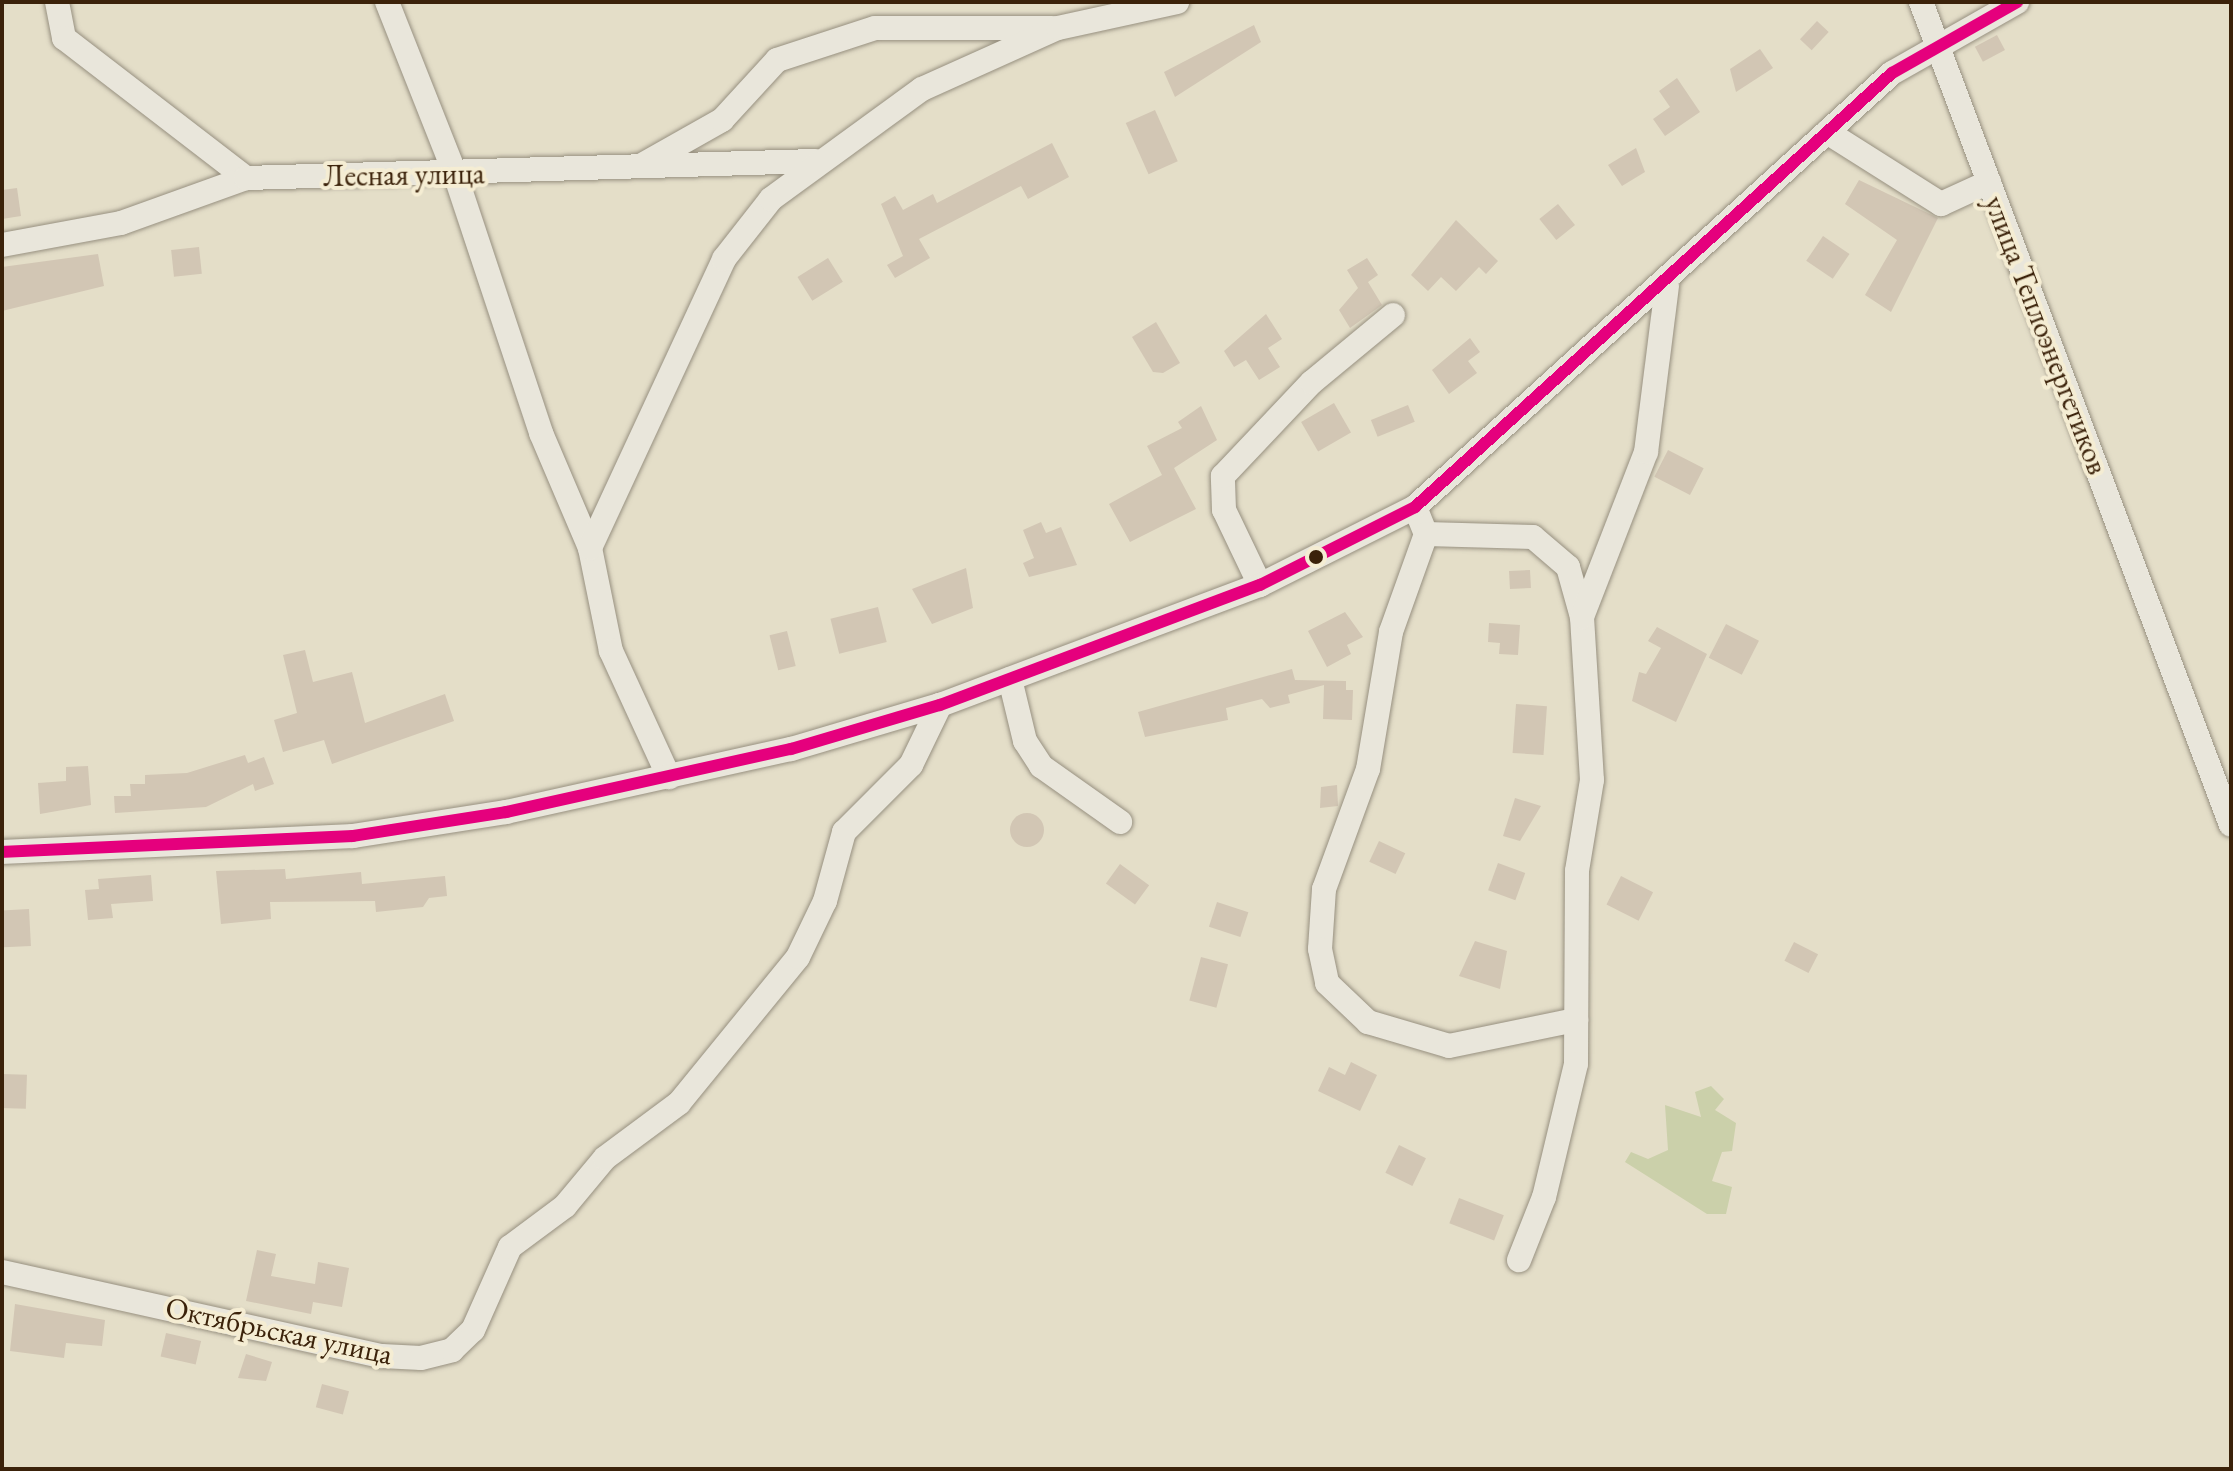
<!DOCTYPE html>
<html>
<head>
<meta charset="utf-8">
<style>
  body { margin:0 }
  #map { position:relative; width:2233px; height:1471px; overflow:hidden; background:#e4dec8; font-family:"EB Garamond",serif }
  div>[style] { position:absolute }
  .green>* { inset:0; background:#cbd0aa }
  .building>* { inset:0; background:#d2c6b4; transform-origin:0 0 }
  .round { border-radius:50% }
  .roads { filter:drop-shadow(0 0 2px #979080) drop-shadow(0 0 2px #979080) }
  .minor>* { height:24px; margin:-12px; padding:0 12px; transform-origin:12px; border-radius:12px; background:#e9e6db }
  .bus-1>* { height:12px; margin:-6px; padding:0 6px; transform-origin:6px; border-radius:6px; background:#e5007d }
  .dots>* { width:22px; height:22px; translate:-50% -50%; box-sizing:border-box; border:4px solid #f5edd3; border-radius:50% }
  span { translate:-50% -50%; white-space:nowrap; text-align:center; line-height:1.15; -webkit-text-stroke:8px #f5edd3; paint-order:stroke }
  .street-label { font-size:30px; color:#3b220a }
  .frame { position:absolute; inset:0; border:4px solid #3b220a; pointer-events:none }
</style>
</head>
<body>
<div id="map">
  <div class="green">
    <i style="clip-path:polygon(1711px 1086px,1724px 1099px,1715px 1110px,1736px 1123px,1732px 1151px,1722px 1152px,1712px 1181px,1732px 1187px,1726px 1214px,1707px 1214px,1625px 1162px,1631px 1152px,1648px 1159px,1668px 1150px,1665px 1105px,1701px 1117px,1695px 1092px)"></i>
  </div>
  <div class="building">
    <i style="left:1817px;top:21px;width:16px;height:25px;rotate:43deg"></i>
    <i style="clip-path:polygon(1254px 25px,1261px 42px,1175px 97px,1164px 72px)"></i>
    <i style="left:1997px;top:35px;width:17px;height:25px;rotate:62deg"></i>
    <i style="clip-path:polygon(1760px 49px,1773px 68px,1736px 92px,1730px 69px)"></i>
    <i style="clip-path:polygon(1677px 78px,1700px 112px,1665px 136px,1653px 119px,1670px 107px,1659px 91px)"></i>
    <i style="left:1155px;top:110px;width:56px;height:32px;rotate:66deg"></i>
    <i style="clip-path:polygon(1052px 143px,1069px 177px,1028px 199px,1021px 186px,919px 239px,930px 258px,895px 278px,887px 265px,903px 256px,881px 204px,895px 196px,903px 210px,933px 194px,937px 203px)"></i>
    <i style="clip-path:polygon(1636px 148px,1645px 172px,1622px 186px,1608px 165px)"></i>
    <i style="clip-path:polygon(1859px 180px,1938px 218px,1891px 312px,1865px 295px,1897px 240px,1845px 204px)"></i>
    <i style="clip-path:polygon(17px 188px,21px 216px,2px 219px,2px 190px)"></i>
    <i style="left:1558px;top:204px;width:27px;height:24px;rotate:51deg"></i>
    <i style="clip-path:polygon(1456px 220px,1498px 261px,1486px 274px,1479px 267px,1456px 291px,1441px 277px,1428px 291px,1411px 275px)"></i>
    <i style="left:1823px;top:236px;width:32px;height:30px;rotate:34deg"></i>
    <i style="left:199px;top:247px;width:27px;height:28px;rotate:84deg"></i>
    <i style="clip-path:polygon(98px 254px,104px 286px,2px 311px,2px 267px)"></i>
    <i style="left:828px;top:258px;width:28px;height:36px;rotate:58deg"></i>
    <i style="clip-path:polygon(1367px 258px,1378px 275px,1368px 282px,1382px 305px,1350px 328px,1339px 310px,1358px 288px,1347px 270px)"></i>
    <i style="clip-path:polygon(1266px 314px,1282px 339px,1268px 348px,1280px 367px,1259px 380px,1246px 360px,1234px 367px,1224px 351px)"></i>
    <i style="clip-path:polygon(1156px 322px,1180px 363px,1163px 373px,1153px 372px,1132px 337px)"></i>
    <i style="clip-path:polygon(1470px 338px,1480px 352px,1468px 361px,1477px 373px,1449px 394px,1432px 370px)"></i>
    <i style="left:1334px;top:403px;width:34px;height:38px;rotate:60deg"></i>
    <i style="left:1408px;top:405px;width:18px;height:40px;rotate:68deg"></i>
    <i style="clip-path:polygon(1201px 406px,1217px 440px,1174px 468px,1196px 509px,1130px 542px,1109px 504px,1162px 475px,1147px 446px,1182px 428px,1178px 422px)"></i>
    <i style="left:1668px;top:450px;width:40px;height:30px;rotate:27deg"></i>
    <i style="clip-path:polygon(1041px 522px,1046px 533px,1061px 527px,1077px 565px,1029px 577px,1023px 563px,1034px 558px,1023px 530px)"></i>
    <i style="clip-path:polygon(966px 568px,973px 608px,932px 624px,912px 589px)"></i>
    <i style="left:1530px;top:570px;width:18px;height:21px;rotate:87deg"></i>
    <i style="left:878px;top:607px;width:36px;height:49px;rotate:76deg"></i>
    <i style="clip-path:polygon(1345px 612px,1363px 637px,1347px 645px,1351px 654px,1327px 667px,1308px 631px)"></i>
    <i style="clip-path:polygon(1489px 623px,1520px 625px,1518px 655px,1499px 654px,1500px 643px,1488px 642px)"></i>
    <i style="left:1726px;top:624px;width:37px;height:38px;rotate:27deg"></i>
    <i style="clip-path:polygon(1657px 627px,1707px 654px,1676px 722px,1632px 701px,1639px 672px,1646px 674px,1661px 648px,1648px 641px)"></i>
    <i style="left:787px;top:631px;width:36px;height:18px;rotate:76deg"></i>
    <i style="clip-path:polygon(305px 650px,313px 682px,352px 672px,365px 723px,445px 694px,454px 721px,332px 764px,324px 740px,283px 752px,274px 720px,297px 713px,283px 655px)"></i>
    <i style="clip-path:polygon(1292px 669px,1295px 680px,1346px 681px,1346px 690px,1353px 690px,1352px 720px,1323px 719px,1324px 685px,1288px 695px,1290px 703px,1270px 708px,1262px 699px,1226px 708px,1228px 720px,1145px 737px,1138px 712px)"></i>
    <i style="left:1516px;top:704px;width:31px;height:49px;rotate:4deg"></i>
    <i style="clip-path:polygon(245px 755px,248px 763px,264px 757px,274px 784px,255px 791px,253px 784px,206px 807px,115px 813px,114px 796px,131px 796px,130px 784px,145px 784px,145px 775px,187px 773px)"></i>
    <i style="clip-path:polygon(88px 766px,91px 805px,40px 814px,38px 783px,66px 781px,66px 767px)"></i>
    <i style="clip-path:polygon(1337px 785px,1338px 806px,1320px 808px,1321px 787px)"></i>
    <i style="clip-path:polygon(1515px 798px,1541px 806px,1520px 841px,1503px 836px)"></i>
    <i class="round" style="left:1010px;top:813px;width:34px;height:34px"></i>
    <i style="left:1379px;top:841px;width:29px;height:23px;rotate:25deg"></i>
    <i style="left:1498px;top:863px;width:29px;height:29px;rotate:20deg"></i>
    <i style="left:1120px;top:864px;width:36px;height:24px;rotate:36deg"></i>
    <i style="clip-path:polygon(285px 869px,286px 879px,361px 872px,362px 884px,445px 876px,447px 896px,429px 898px,423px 907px,376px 912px,375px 901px,270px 902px,271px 919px,221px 924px,216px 871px)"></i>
    <i style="clip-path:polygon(151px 875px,153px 901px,111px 904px,113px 918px,88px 920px,85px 890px,99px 889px,98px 879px)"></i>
    <i style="left:1621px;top:876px;width:36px;height:32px;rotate:27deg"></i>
    <i style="left:1217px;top:902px;width:33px;height:26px;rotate:18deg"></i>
    <i style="left:29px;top:909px;width:37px;height:27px;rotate:87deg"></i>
    <i style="clip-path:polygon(1475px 941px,1507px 951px,1500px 989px,1459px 976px)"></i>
    <i style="left:1794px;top:942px;width:27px;height:21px;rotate:27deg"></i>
    <i style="left:1201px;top:957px;width:28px;height:45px;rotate:15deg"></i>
    <i style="clip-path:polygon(1351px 1062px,1377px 1075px,1360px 1111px,1318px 1091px,1329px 1067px,1345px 1075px)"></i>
    <i style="left:2px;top:1074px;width:25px;height:34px;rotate:2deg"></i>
    <i style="left:1399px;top:1145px;width:30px;height:31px;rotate:26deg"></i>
    <i style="left:1459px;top:1198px;width:48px;height:27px;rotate:21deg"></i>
    <i style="clip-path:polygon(257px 1250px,276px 1254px,271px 1276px,315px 1284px,318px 1262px,349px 1268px,342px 1307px,313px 1302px,311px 1314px,246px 1301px)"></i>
    <i style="clip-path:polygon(15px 1304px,105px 1320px,102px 1346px,66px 1343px,64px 1358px,10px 1351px)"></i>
    <i style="left:166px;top:1333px;width:36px;height:24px;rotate:13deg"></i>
    <i style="clip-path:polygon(246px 1354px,272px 1362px,266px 1381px,238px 1378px)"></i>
    <i style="left:322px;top:1384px;width:28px;height:24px;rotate:15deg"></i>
  </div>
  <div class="roads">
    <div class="minor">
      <i style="left:57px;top:2px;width:37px;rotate:79deg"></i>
      <i style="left:64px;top:38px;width:230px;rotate:37.6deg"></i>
      <i style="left:387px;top:2px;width:185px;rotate:68.4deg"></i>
      <i style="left:455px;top:174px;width:273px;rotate:71.6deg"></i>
      <i style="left:541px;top:433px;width:125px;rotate:66.9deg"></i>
      <i style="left:590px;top:548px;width:105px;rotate:78.5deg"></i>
      <i style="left:611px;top:651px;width:139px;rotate:65.3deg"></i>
      <i style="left:1921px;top:2px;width:879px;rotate:69.36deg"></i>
      <i style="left:1827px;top:132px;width:135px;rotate:32.3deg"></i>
      <i style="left:1941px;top:204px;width:53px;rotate:-24.6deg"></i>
      <i style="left:644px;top:164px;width:90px;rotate:-29.4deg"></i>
      <i style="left:722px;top:120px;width:81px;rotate:-47.5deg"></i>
      <i style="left:777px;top:60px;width:103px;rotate:-18.1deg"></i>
      <i style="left:875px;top:28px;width:177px"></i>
      <i style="left:2px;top:245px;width:121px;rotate:-10.5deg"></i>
      <i style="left:121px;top:223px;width:133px;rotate:-19.8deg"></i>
      <i style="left:246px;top:178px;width:570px;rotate:-1.71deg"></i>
      <i style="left:1415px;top:507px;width:29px;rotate:68deg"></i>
      <i style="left:1426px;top:534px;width:107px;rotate:1.6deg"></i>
      <i style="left:1533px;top:537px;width:46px;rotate:40.6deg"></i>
      <i style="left:1568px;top:567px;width:52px;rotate:74.4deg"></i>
      <i style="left:1582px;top:617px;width:163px;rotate:86.5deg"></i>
      <i style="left:1592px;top:780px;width:92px;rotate:99.4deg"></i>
      <i style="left:1577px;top:871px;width:193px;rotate:90.3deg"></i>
      <i style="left:1576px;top:1064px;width:137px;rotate:103.5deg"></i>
      <i style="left:1544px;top:1197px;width:68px;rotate:111.6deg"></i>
      <i style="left:1426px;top:534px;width:104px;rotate:109.7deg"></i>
      <i style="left:1391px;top:632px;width:139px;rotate:99.5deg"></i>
      <i style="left:1368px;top:769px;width:128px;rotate:110.1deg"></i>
      <i style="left:1324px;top:889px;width:60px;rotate:93.8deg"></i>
      <i style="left:1320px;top:949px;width:35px;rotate:78deg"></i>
      <i style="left:1327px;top:983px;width:57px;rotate:43.6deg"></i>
      <i style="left:1368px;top:1022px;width:84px;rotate:16.5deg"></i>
      <i style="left:1449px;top:1046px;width:130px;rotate:-11.6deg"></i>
      <i style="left:590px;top:548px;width:319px;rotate:-65.1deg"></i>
      <i style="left:724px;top:259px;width:76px;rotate:-51.9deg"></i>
      <i style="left:771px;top:199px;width:187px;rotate:-36.1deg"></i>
      <i style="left:922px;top:89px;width:149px;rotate:-24.2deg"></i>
      <i style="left:1058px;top:28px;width:122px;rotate:-12.3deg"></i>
      <i style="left:1260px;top:585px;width:83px;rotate:-115.6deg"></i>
      <i style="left:1224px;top:510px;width:34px;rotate:-92deg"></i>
      <i style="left:1223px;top:476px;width:129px;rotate:-46.6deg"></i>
      <i style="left:1312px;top:382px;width:105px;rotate:-39.6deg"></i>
      <i style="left:1582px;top:617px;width:177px;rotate:-68.8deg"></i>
      <i style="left:1646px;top:452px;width:168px;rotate:-82.8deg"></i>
      <i style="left:1010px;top:679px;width:64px;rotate:76.4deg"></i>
      <i style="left:1025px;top:741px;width:30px;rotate:57deg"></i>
      <i style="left:1041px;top:766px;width:97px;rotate:35.3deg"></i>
      <i style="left:2px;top:852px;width:351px;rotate:-2.6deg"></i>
      <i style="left:353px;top:836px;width:155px;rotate:-8.9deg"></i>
      <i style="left:506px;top:812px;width:292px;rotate:-12.5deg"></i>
      <i style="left:791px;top:749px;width:155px;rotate:-16.5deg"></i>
      <i style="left:940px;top:705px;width:342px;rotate:-20.6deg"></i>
      <i style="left:1260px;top:585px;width:174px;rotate:-26.7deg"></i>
      <i style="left:1415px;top:507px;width:645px;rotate:-42.3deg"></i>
      <i style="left:1892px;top:73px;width:144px;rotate:-29.6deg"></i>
      <i style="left:2px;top:1272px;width:389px;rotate:12.5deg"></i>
      <i style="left:382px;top:1356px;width:39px;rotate:3deg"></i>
      <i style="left:421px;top:1358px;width:32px;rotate:-14deg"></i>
      <i style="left:452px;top:1350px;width:29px;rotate:-44deg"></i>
      <i style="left:473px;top:1330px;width:91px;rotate:-66deg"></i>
      <i style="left:510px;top:1247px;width:69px;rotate:-36.7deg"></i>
      <i style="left:565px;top:1206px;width:62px;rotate:-50.2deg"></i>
      <i style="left:605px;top:1158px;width:92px;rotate:-36.6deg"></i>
      <i style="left:679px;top:1103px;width:188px;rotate:-50.8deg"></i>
      <i style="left:798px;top:957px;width:62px;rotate:-64.3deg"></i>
      <i style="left:825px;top:901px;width:72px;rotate:-74.6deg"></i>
      <i style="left:844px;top:832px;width:95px;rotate:-45deg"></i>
      <i style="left:911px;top:765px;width:67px;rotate:-64.2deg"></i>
    </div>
  </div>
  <div class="bus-1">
    <i style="left:2px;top:852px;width:351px;rotate:-2.6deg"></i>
    <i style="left:353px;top:836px;width:155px;rotate:-8.9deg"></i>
    <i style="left:506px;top:812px;width:292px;rotate:-12.5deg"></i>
    <i style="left:791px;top:749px;width:155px;rotate:-16.5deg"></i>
    <i style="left:940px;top:705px;width:342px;rotate:-20.6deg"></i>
    <i style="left:1260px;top:585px;width:174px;rotate:-26.7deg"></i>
    <i style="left:1415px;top:507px;width:645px;rotate:-42.3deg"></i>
    <i style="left:1892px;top:73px;width:144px;rotate:-29.6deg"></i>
  </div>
  <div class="dots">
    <i style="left:1316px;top:557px;background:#3b220a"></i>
  </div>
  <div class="street-label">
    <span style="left:404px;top:175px;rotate:-1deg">Лесная улица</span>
    <span style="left:2046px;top:335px;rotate:69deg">улица Теплоэнергетиков</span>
    <span style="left:279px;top:1331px;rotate:12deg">Октябрьская улица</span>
  </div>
  <div class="frame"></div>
</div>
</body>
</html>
